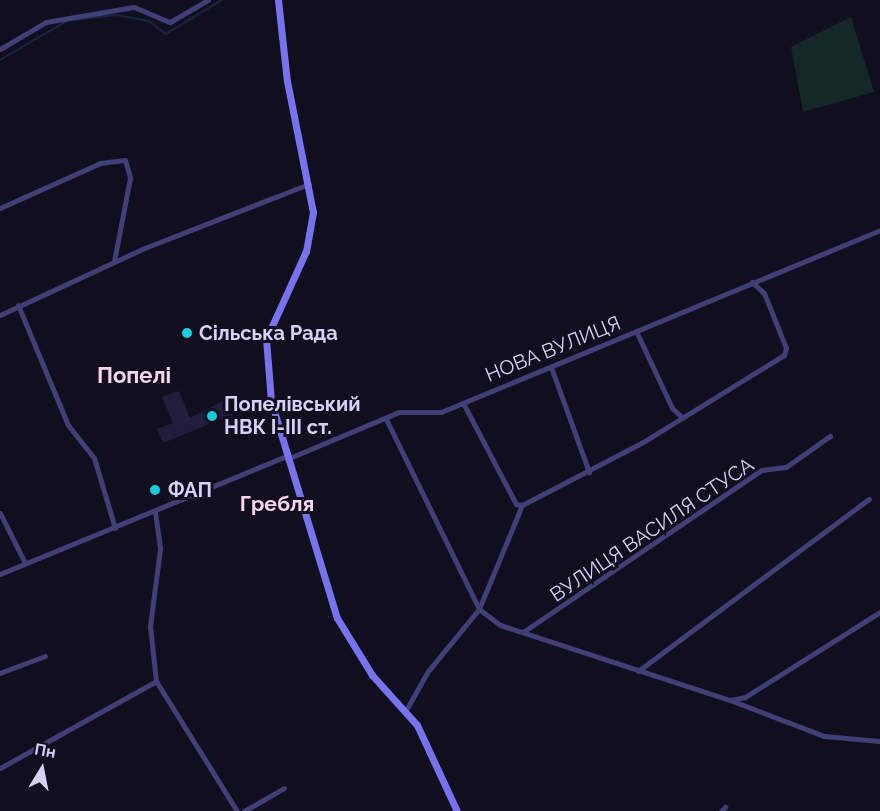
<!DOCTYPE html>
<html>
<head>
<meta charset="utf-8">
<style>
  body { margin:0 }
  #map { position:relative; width:880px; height:811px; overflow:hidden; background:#110f1e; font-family:Raleway,sans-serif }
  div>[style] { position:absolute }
  .green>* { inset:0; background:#132827 }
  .stream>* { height:1.5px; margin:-0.75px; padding:0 0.75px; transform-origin:0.75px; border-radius:0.75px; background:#142743 }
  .building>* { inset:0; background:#231d3d }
  .minor>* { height:5px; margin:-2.5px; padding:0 2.5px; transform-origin:2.5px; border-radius:2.5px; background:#413f78 }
  .secondary>* { height:7px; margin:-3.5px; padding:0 3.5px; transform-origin:3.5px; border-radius:3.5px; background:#7673ef }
  .dots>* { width:16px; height:16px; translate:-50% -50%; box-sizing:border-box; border:3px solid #110f1e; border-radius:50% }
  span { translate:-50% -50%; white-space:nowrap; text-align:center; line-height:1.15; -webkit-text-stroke:6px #110f1e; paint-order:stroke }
  .poi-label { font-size:20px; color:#d6d1fa; font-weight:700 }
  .left { translate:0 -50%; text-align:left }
  .street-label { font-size:20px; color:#d6d1fa }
  .neighbourhood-label { font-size:21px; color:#fad3ec; font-weight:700 }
  .quarter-label { font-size:22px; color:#fad3ec; font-weight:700 }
  .north { position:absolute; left:12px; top:739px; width:60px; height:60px; -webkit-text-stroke:4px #110f1e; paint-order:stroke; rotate:10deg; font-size:16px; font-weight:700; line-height:24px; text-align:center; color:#d6d1fa }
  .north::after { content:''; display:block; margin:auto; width:21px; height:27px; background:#d6d1fa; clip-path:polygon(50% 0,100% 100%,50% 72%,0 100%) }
</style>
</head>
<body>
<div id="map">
  <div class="green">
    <i style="clip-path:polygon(851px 17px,874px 92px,803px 112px,791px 47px)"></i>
  </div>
  <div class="stream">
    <i style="left:74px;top:20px;width:42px;rotate:-6.8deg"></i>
    <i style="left:116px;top:15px;width:34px;rotate:10deg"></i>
    <i style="left:149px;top:21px;width:21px;rotate:37deg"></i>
    <i style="left:166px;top:34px;width:66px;rotate:-31.3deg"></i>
    <i style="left:0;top:60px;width:80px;rotate:-30.1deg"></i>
  </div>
  <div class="building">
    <i style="clip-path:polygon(179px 391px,190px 418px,228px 398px,234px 414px,163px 443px,157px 429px,173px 423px,162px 397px)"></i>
  </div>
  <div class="minor">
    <i style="left:0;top:49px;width:53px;rotate:-30.4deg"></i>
    <i style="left:46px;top:22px;width:89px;rotate:-9.7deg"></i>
    <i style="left:134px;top:7px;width:39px;rotate:23deg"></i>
    <i style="left:170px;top:22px;width:44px;rotate:-30.1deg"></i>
    <i style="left:0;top:208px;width:110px;rotate:-24.2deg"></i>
    <i style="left:100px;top:163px;width:25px;rotate:-7deg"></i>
    <i style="left:125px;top:160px;width:19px;rotate:74deg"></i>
    <i style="left:130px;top:178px;width:85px;rotate:100.9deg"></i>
    <i style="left:752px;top:282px;width:16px;rotate:43deg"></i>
    <i style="left:764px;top:293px;width:59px;rotate:68.2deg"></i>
    <i style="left:786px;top:348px;width:7px;rotate:106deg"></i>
    <i style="left:784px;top:355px;width:163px;rotate:148.3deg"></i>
    <i style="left:645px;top:441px;width:139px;rotate:152.5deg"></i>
    <i style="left:522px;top:505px;width:113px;rotate:112.5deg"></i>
    <i style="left:479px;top:609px;width:26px;rotate:37deg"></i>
    <i style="left:500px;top:625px;width:242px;rotate:18.1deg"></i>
    <i style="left:730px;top:700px;width:15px;rotate:-11deg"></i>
    <i style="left:745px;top:697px;width:160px;rotate:-32.2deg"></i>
    <i style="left:18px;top:305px;width:130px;rotate:67.4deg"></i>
    <i style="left:68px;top:425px;width:42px;rotate:51.8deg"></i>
    <i style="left:94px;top:458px;width:73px;rotate:73.3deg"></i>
    <i style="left:0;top:315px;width:157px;rotate:-24.9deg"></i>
    <i style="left:142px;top:249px;width:179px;rotate:-21.3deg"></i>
    <i style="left:636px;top:331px;width:85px;rotate:64.9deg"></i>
    <i style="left:672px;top:408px;width:12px;rotate:42deg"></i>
    <i style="left:551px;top:367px;width:112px;rotate:70.1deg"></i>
    <i style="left:463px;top:403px;width:114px;rotate:62.3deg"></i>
    <i style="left:516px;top:504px;width:6px;rotate:9deg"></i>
    <i style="left:386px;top:419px;width:212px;rotate:63.9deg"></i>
    <i style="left:479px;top:609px;width:80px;rotate:129.4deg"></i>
    <i style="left:428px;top:671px;width:45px;rotate:119.4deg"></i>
    <i style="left:287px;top:459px;width:121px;rotate:-22.8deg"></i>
    <i style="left:399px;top:412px;width:42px"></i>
    <i style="left:441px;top:412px;width:475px;rotate:-22.5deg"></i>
    <i style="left:155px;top:512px;width:37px;rotate:82deg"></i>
    <i style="left:160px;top:549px;width:78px;rotate:97.4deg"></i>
    <i style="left:150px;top:626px;width:55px;rotate:83.8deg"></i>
    <i style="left:156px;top:681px;width:153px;rotate:58.1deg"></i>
    <i style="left:0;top:513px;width:56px;rotate:63.4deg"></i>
    <i style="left:0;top:574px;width:309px;rotate:-22.4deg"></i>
    <i style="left:523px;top:632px;width:288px;rotate:-34.2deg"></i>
    <i style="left:761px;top:470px;width:25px;rotate:-7deg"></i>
    <i style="left:786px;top:467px;width:54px;rotate:-35.2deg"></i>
    <i style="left:638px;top:671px;width:288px;rotate:-36.7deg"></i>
    <i style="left:0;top:673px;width:48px;rotate:-20.7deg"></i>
    <i style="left:730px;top:700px;width:101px;rotate:21deg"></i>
    <i style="left:824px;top:736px;width:56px;rotate:5.1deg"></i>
    <i style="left:0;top:768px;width:179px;rotate:-29.1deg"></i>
    <i style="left:244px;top:811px;width:46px;rotate:-29.9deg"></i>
    <i style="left:721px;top:811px;width:6px;rotate:-45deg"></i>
  </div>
  <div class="secondary">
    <i style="left:278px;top:0;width:81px;rotate:83.7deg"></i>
    <i style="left:287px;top:81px;width:134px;rotate:78.8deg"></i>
    <i style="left:313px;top:212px;width:40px;rotate:100deg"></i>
    <i style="left:306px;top:251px;width:97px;rotate:114.4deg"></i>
    <i style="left:266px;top:339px;width:62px;rotate:85.4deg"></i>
    <i style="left:271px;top:401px;width:227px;rotate:73.1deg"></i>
    <i style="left:337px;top:618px;width:67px;rotate:58.4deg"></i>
    <i style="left:372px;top:675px;width:67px;rotate:48deg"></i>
    <i style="left:417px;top:725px;width:95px;rotate:65.1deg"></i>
  </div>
  <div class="dots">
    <i style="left:187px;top:333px;background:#19cbde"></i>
    <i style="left:212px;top:416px;background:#19cbde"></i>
    <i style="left:155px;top:490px;background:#19cbde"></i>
  </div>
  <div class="poi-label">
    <span class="left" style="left:199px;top:333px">Сільська Рада</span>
    <span class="left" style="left:224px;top:416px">Попелівський<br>НВК І-ІІІ ст.</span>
    <span class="left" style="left:168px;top:490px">ФАП</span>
  </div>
  <div class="street-label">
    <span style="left:553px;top:349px;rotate:-22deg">НОВА ВУЛИЦЯ</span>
    <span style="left:652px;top:530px;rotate:-34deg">ВУЛИЦЯ ВАСИЛЯ СТУСА</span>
  </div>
  <div class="neighbourhood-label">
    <span style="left:277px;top:504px">Гребля</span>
  </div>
  <div class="quarter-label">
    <span style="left:134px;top:376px">Попелі</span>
  </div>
  <div class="north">Пн</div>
</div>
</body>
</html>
